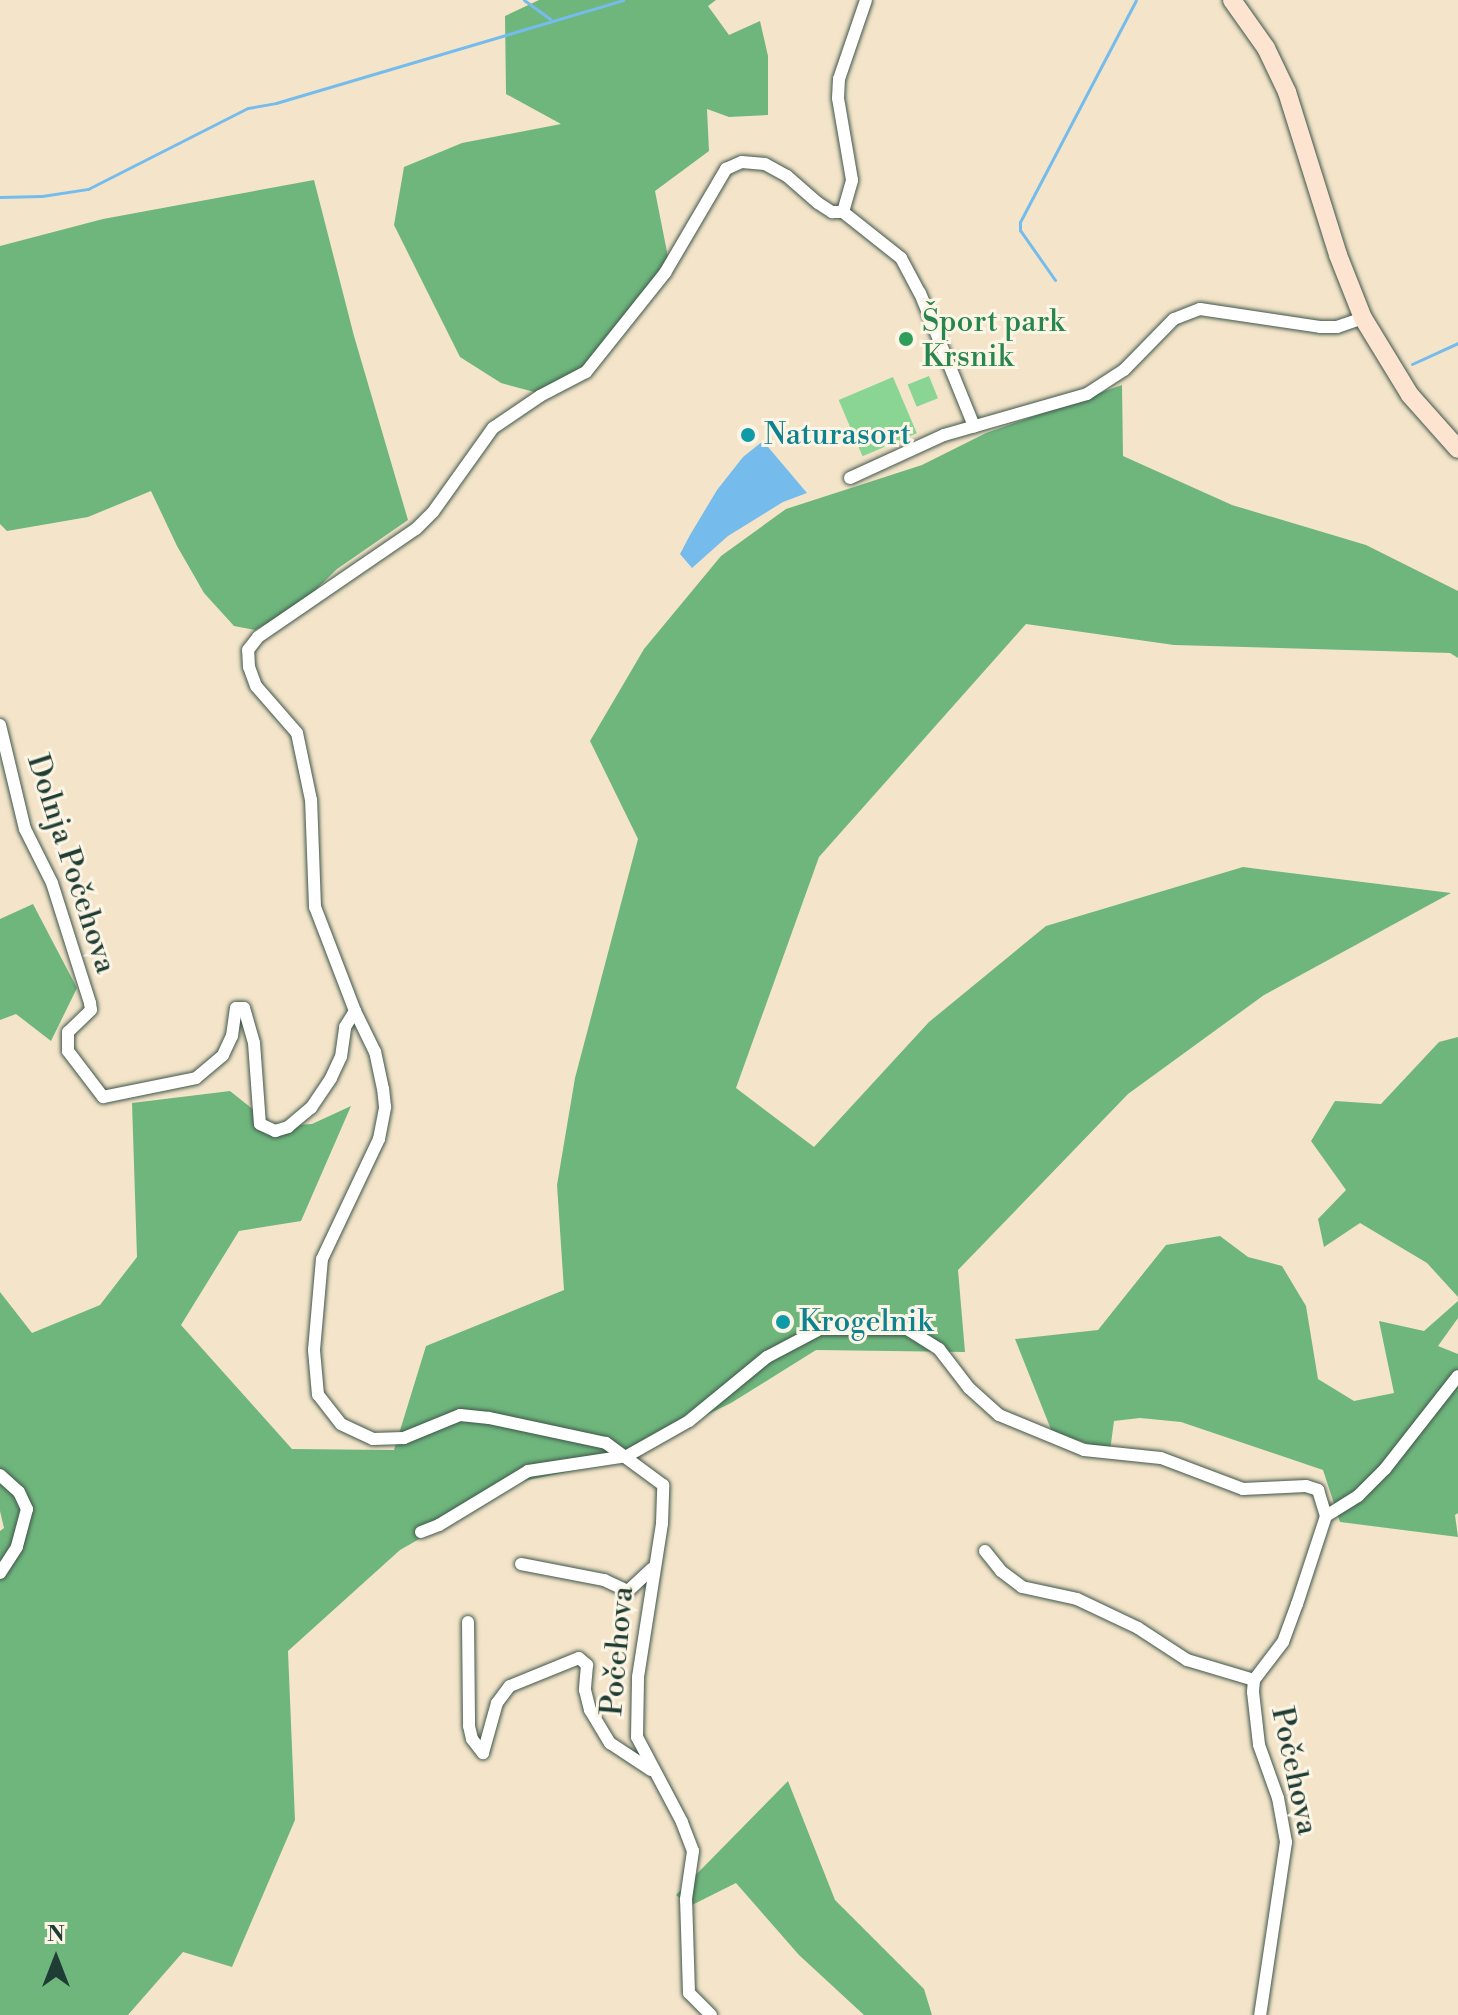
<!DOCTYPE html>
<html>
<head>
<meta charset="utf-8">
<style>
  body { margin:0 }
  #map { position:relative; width:1458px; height:2015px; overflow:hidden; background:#f4e5ca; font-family:"Libre Bodoni",serif }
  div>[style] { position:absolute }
  .green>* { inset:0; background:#8ad593; transform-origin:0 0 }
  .forest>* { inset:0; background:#6fb67d }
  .water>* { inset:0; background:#75bcec }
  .stream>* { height:3px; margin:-1.5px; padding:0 1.5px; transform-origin:1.5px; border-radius:1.5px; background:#75bcec }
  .roads { filter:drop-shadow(0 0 2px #3f564a) drop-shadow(0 0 2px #3f564a) }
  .minor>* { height:12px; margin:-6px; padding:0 6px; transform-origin:6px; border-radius:6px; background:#fff }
  .secondary>* { height:18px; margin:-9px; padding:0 9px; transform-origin:9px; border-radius:9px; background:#fde4d1 }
  .dots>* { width:22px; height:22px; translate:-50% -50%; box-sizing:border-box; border:4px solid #fcf5e5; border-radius:50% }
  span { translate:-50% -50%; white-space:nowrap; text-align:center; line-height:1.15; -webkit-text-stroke:6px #fcf5e5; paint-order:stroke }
  .leisure-label { font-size:30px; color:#27864d }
  .left { translate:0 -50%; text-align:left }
  .culture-label { font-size:30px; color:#0d838f }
  .street-label { font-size:30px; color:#1f3d34 }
  .north { position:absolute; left:16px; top:1919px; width:80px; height:80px; -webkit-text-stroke:6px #fcf5e5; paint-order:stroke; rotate:0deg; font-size:22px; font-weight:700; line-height:32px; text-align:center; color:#1f3d34 }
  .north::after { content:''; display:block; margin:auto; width:28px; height:36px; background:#1f3d34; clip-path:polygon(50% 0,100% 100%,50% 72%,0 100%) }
</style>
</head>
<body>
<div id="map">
  <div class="green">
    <i style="left:929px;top:376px;width:24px;height:23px;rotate:68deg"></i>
    <i style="left:893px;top:377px;width:61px;height:59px;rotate:67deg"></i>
  </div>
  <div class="forest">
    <i style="clip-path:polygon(539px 0,716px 0,708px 6px,729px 35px,760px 21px,768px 56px,768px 115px,729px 117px,707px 109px,709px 151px,655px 191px,669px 262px,584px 369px,538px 393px,501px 383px,460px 357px,394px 225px,404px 167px,462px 143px,561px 124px,506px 94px,505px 16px)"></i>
    <i style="clip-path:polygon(314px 180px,354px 336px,408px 520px,337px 569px,301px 604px,255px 630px,234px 626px,204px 593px,177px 546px,151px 491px,88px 517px,7px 531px,0 524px,0 246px,103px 219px)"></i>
    <i style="clip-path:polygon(1122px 385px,1123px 456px,1232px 505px,1366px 545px,1458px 591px,1458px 658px,1450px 653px,1174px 645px,1026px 624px,819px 857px,736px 1088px,814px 1147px,929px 1022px,1046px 926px,1243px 867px,1451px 893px,1264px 995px,1128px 1094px,958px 1270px,965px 1352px,816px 1350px,731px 1403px,608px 1463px,519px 1482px,400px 1550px,288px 1651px,295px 1820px,232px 1967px,183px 1952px,128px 2015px,0 2015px,0 1531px,4px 1528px,0 1511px,0 1292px,32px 1333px,100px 1305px,137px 1257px,132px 1103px,230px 1091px,274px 1126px,312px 1124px,351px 1106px,301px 1221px,239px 1231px,181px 1325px,292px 1449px,394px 1450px,426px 1346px,564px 1290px,557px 1185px,575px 1078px,638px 839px,590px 741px,644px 649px,721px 556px,786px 509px,922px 465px,986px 433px)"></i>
    <i style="clip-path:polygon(33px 904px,77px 988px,51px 1041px,16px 1014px,0 1020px,0 919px)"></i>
    <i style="clip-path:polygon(1458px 1037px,1458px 1297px,1427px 1263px,1360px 1223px,1324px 1247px,1318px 1219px,1346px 1190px,1311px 1141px,1335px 1101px,1381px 1104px,1439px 1042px)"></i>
    <i style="clip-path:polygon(1220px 1236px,1248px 1257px,1282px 1266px,1306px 1306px,1318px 1379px,1354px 1401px,1394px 1393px,1379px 1321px,1424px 1331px,1458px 1301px,1458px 1318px,1438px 1346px,1458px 1354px,1458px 1513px,1455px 1515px,1458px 1537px,1340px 1522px,1323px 1470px,1181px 1422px,1140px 1418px,1114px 1421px,1110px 1451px,1052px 1432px,1015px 1339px,1098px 1330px,1166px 1245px)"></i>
    <i style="clip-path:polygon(788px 1781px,835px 1900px,924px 1989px,932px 2015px,864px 2015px,799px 1955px,736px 1883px,690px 1906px,676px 1895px)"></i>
  </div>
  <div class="water">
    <i style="clip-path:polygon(763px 441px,807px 493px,783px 502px,728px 536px,692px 568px,680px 554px,690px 535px,717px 490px,743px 457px)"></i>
  </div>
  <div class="stream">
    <i style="left:524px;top:0;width:32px;rotate:36deg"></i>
    <i style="left:0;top:197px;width:42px;rotate:-1.4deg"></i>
    <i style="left:42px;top:196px;width:47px;rotate:-8.7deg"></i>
    <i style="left:88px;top:189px;width:179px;rotate:-26.9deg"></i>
    <i style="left:248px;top:108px;width:28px;rotate:-10deg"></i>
    <i style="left:276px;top:103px;width:362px;rotate:-16.5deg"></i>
    <i style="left:1055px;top:280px;width:61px;rotate:-125deg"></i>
    <i style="left:1020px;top:230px;width:8px;rotate:-90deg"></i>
    <i style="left:1020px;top:222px;width:250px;rotate:-62.4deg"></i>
    <i style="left:1412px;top:364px;width:51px;rotate:-24.5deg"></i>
  </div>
  <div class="roads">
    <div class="minor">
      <i style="left:843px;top:212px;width:33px;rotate:-74deg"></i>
      <i style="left:852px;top:180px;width:83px;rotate:-99.7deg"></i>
      <i style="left:838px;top:98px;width:19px;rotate:-87deg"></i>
      <i style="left:839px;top:79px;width:83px;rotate:-71.1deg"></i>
      <i style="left:850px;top:478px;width:103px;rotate:-24.6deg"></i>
      <i style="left:944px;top:435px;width:149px;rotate:-16deg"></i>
      <i style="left:1087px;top:394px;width:44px;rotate:-33deg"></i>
      <i style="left:1124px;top:370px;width:71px;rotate:-45.6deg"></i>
      <i style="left:1174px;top:319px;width:28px;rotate:-21deg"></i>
      <i style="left:1200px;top:309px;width:121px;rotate:8.5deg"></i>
      <i style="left:1320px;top:327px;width:17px"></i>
      <i style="left:1337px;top:327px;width:28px;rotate:-19deg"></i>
      <i style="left:0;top:725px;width:107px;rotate:76.5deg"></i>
      <i style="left:25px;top:829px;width:60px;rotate:63.4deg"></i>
      <i style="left:52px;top:883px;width:126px;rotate:72.4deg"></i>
      <i style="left:90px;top:1003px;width:7px;rotate:82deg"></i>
      <i style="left:91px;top:1010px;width:32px;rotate:136deg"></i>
      <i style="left:68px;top:1032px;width:19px;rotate:90deg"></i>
      <i style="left:68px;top:1051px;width:58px;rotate:52.7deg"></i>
      <i style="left:103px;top:1097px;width:95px;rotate:-11.5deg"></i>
      <i style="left:196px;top:1078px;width:35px;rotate:-40deg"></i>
      <i style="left:223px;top:1055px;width:21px;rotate:-65deg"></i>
      <i style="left:232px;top:1036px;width:28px;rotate:-82deg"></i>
      <i style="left:236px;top:1008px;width:8px"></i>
      <i style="left:244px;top:1008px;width:36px;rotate:74deg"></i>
      <i style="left:254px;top:1043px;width:81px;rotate:85.8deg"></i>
      <i style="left:260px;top:1124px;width:17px;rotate:25deg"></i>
      <i style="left:275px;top:1131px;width:14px;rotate:-17deg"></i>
      <i style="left:288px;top:1127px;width:30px;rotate:-40deg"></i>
      <i style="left:311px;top:1108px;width:36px;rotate:-56deg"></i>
      <i style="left:331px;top:1078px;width:23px;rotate:-65deg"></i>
      <i style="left:341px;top:1057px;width:30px;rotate:-82deg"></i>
      <i style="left:345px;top:1027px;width:19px;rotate:-58deg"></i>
      <i style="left:0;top:1475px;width:25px;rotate:42deg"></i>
      <i style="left:19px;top:1492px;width:19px;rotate:65deg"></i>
      <i style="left:27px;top:1509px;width:39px;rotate:105deg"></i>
      <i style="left:17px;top:1547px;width:31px;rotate:123deg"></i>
      <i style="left:1326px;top:1516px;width:38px;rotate:-32deg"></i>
      <i style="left:1358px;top:1496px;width:38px;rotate:-45deg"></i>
      <i style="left:1385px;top:1469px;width:118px;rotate:-51.9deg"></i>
      <i style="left:421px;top:1532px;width:19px;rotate:-21deg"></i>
      <i style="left:439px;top:1525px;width:104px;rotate:-31.2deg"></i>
      <i style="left:528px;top:1471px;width:100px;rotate:-8.6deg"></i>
      <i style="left:627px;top:1456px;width:71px;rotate:-29.4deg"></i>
      <i style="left:689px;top:1421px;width:101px;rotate:-39.4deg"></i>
      <i style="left:767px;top:1357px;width:60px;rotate:-27.8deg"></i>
      <i style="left:820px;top:1329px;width:87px"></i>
      <i style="left:907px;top:1329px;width:38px;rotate:32deg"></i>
      <i style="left:939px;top:1349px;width:49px;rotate:52.4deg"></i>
      <i style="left:969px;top:1388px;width:40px;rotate:42deg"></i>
      <i style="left:999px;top:1415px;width:92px;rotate:22.4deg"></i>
      <i style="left:1084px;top:1450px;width:77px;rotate:5.9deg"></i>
      <i style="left:1161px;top:1458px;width:88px;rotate:20.7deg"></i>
      <i style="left:1243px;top:1489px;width:63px;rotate:-2.7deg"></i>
      <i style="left:1306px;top:1486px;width:13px;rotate:18deg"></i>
      <i style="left:1318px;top:1490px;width:27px;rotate:73deg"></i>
      <i style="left:1326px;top:1516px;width:93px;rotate:108.2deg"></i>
      <i style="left:1297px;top:1604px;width:40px;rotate:110.2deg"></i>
      <i style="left:1283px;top:1642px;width:48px;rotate:127.3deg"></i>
      <i style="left:1254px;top:1680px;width:12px;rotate:95deg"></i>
      <i style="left:1253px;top:1692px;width:53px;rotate:83.5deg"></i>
      <i style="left:1259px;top:1745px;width:56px;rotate:70.3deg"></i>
      <i style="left:1278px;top:1798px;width:45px;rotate:79.7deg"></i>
      <i style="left:1286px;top:1842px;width:175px;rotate:98.5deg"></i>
      <i style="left:985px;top:1551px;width:26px;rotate:51deg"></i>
      <i style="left:1001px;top:1571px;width:26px;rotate:37deg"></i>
      <i style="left:1022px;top:1587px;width:56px;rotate:12.3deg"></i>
      <i style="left:1077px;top:1599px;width:68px;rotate:25.4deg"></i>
      <i style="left:1138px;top:1628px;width:59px;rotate:33.1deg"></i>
      <i style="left:1187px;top:1660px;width:70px;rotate:16.6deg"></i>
      <i style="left:521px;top:1564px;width:85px;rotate:10.9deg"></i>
      <i style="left:604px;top:1580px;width:26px;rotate:25deg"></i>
      <i style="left:628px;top:1591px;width:33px;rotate:-43deg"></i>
      <i style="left:468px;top:1622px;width:104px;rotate:89.4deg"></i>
      <i style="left:469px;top:1726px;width:13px;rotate:77deg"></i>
      <i style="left:472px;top:1739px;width:18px;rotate:52deg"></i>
      <i style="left:483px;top:1753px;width:52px;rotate:-74.4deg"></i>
      <i style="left:497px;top:1703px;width:21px;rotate:-53deg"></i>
      <i style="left:510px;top:1686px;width:74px;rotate:-22.1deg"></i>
      <i style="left:579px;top:1658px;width:11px;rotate:41deg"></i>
      <i style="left:587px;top:1665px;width:25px;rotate:95deg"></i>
      <i style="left:585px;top:1690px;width:21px;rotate:76deg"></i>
      <i style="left:590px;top:1710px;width:39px;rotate:59deg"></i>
      <i style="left:610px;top:1743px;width:49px;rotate:33.4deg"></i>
      <i style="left:711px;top:2015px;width:31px;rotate:-135deg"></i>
      <i style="left:689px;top:1993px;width:94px;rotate:-91.8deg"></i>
      <i style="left:686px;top:1899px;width:49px;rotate:-81.7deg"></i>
      <i style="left:693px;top:1851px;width:31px;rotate:-111deg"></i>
      <i style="left:682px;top:1822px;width:96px;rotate:-117.9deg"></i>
      <i style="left:637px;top:1737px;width:60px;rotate:-89deg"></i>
      <i style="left:638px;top:1677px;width:156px;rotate:-81.1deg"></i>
      <i style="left:662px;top:1523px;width:38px;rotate:-88deg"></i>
      <i style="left:663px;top:1485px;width:71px;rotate:-143.6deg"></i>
      <i style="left:606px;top:1443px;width:120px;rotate:-167.9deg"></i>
      <i style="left:489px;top:1418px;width:29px;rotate:-174deg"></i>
      <i style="left:460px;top:1415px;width:61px;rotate:157.7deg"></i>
      <i style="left:404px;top:1438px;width:31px;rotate:178deg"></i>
      <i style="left:373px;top:1439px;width:35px;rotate:-155deg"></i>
      <i style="left:341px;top:1424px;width:37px;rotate:-128deg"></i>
      <i style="left:318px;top:1395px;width:45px;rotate:-95.1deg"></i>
      <i style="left:314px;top:1350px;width:91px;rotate:-85deg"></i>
      <i style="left:322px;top:1259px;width:133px;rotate:-64.6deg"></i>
      <i style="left:379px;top:1139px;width:33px;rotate:-79deg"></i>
      <i style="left:385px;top:1107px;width:18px;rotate:-96deg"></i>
      <i style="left:383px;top:1089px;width:38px;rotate:-102deg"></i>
      <i style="left:375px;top:1052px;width:46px;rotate:-116deg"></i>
      <i style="left:355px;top:1011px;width:111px;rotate:-111deg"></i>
      <i style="left:315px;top:907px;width:107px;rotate:-92.1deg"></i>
      <i style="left:311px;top:800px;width:68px;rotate:-101.8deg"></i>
      <i style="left:297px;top:733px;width:62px;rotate:-131.1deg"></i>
      <i style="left:256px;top:686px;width:20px;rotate:-110deg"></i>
      <i style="left:249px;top:667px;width:17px;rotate:-93deg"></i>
      <i style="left:248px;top:650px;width:16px;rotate:-52deg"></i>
      <i style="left:258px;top:637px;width:191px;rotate:-34.4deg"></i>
      <i style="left:416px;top:529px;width:24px;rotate:-45deg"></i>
      <i style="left:433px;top:512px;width:103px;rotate:-54.5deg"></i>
      <i style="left:493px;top:428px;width:57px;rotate:-34.2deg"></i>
      <i style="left:540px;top:396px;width:52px;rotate:-27.6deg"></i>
      <i style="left:586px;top:372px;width:127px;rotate:-51.4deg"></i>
      <i style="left:665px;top:273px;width:121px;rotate:-59.6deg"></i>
      <i style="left:726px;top:169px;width:17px;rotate:-24deg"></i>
      <i style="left:742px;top:162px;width:23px;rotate:5deg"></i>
      <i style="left:765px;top:164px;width:25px;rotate:29deg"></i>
      <i style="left:787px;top:176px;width:41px;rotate:41.1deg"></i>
      <i style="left:818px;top:203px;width:17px;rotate:33deg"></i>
      <i style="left:832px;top:212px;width:11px"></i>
      <i style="left:843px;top:212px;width:74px;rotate:38.4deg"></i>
      <i style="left:901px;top:258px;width:40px;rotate:62deg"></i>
      <i style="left:920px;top:293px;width:144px;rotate:67.9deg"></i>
    </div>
    <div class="secondary">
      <i style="left:1232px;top:0;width:59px;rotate:54.7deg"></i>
      <i style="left:1266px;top:48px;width:49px;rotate:64.5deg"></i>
      <i style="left:1287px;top:92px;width:171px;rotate:72.6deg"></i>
      <i style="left:1338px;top:255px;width:68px;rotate:68.4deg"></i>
      <i style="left:1363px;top:318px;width:90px;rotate:58.6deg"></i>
      <i style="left:1410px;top:395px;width:72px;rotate:48.4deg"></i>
    </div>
  </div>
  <div class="dots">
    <i style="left:906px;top:339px;background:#2e9e5b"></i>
    <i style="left:748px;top:435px;background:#0f9aa8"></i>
    <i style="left:783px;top:1322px;background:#0f9aa8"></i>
  </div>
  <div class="leisure-label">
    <span class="left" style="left:922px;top:339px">Šport park<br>Krsnik</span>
  </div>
  <div class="culture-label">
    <span class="left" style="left:764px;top:435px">Naturasort</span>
    <span class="left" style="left:799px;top:1322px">Krogelnik</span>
  </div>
  <div class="street-label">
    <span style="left:71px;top:864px;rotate:72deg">Dolnja Počehova</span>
    <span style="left:618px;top:1651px;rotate:-85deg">Počehova</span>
    <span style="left:1294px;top:1771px;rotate:78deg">Počehova</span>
  </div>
  <div class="north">N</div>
</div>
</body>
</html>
